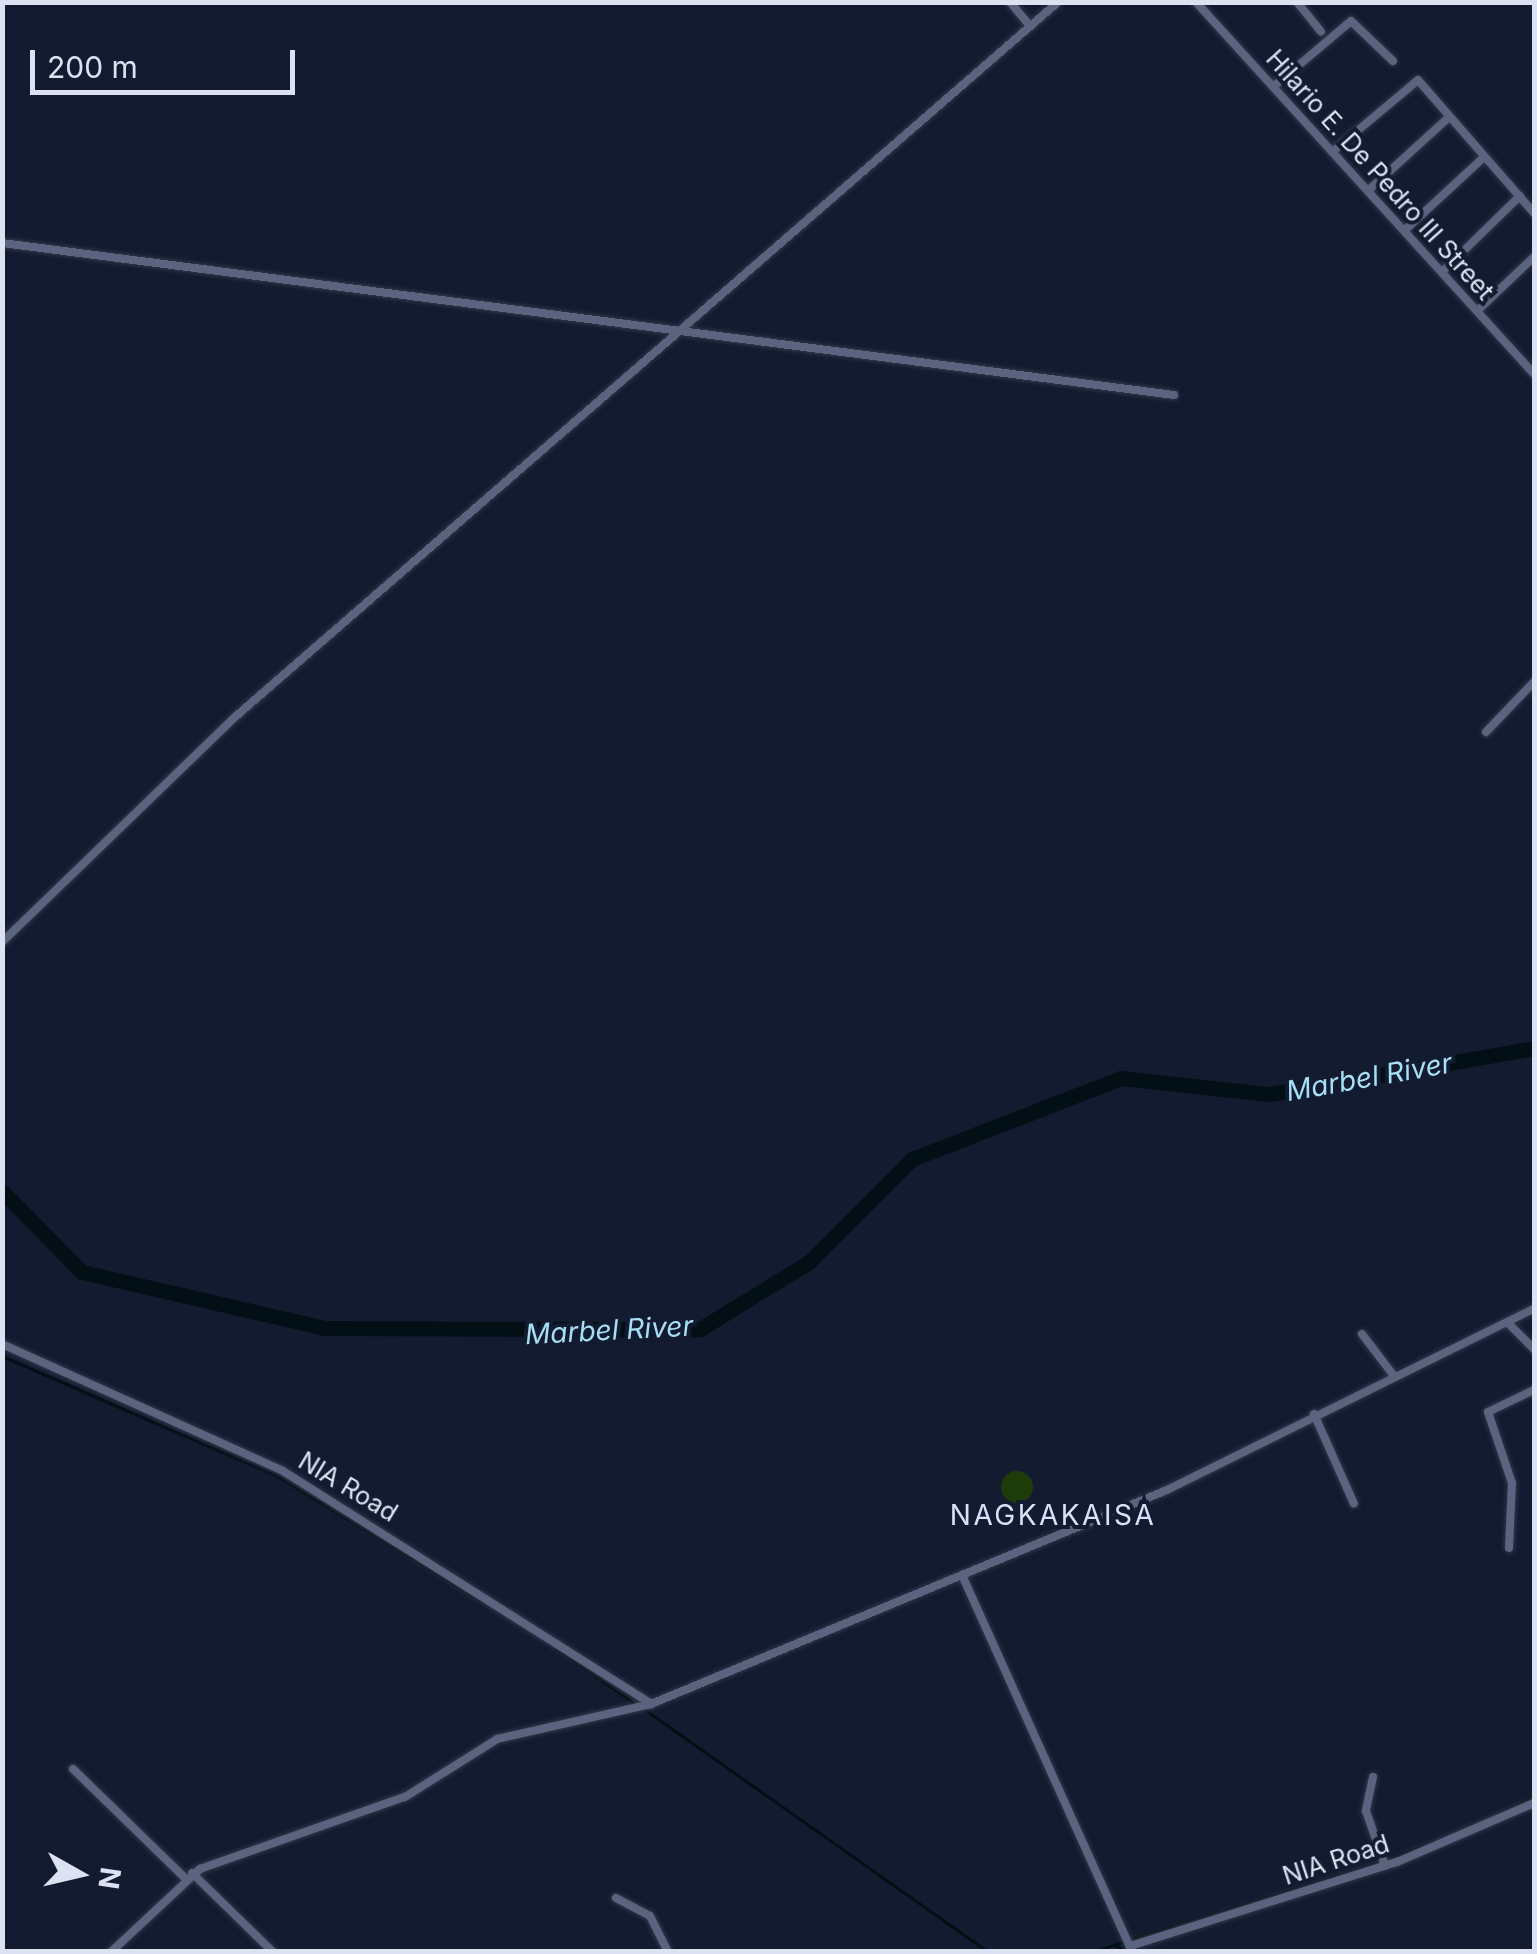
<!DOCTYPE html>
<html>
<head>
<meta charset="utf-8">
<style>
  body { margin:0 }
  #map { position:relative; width:1537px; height:1954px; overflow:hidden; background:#131b31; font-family:Inter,sans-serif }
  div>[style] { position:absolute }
  .green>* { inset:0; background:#1e3c09 }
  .round { border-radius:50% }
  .stream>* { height:2.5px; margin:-1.25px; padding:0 1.25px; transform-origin:1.25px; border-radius:1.25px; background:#020f15 }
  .river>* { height:15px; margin:-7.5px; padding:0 7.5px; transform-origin:7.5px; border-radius:7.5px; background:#020f15 }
  .roads { filter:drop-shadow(0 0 2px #323648) drop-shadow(0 0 2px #323648) }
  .minor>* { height:8px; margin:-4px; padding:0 4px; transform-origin:4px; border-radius:4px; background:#5a647f }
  span { translate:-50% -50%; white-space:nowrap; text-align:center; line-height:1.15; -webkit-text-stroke:8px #131b31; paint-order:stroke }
  .street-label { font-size:25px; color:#dce2f2 }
  .water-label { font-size:28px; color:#a7dff4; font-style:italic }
  .neighbourhood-label { font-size:28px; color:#d7e1fa; letter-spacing:2.5px }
  .frame { position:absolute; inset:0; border:5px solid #dce2f2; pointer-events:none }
  .north { position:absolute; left:30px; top:1824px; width:100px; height:100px; -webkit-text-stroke:8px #131b31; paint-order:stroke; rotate:98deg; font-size:28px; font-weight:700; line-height:40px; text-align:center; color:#dce2f2 }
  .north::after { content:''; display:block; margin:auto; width:35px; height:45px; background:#dce2f2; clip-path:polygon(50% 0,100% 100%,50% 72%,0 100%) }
  .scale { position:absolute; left:30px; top:50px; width:265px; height:45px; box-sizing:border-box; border:5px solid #dce2f2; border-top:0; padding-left:12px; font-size:30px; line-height:35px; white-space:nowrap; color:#dce2f2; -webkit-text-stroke:8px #131b31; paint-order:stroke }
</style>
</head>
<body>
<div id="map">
  <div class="green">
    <i class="round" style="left:1001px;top:1471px;width:32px;height:32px"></i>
  </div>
  <div class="stream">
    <i style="left:2px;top:1356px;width:296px;rotate:23.5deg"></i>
    <i style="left:274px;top:1474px;width:243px;rotate:31.5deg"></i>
    <i style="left:555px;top:1648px;width:95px;rotate:34.7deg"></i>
    <i style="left:647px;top:1711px;width:418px;rotate:35.2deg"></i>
    <i style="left:1497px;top:1815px;width:42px;rotate:-27.2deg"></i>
    <i style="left:1389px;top:1858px;width:48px;rotate:-19.6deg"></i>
    <i style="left:1134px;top:1938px;width:257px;rotate:-17.2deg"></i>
    <i style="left:1115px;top:1945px;width:12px;rotate:31deg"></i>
    <i style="left:1141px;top:1950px;width:2px;rotate:90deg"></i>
    <i style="left:1094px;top:1952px;width:30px;rotate:-20deg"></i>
  </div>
  <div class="river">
    <i style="left:2px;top:1191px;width:114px;rotate:45.4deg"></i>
    <i style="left:82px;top:1272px;width:248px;rotate:13deg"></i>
    <i style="left:324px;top:1328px;width:376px;rotate:0.2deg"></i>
    <i style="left:700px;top:1329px;width:128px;rotate:-31.6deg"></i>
    <i style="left:809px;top:1262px;width:146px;rotate:-45deg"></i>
    <i style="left:912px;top:1159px;width:224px;rotate:-21.2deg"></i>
    <i style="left:1121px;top:1078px;width:149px;rotate:6.2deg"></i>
    <i style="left:1269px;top:1094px;width:269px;rotate:-9.8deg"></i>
  </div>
  <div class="roads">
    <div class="minor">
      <i style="left:1010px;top:2px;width:31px;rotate:50deg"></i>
      <i style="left:1196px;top:2px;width:503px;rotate:47.74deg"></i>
      <i style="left:1297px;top:2px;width:38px;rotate:51deg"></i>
      <i style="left:1273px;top:87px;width:102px;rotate:-40.2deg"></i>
      <i style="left:1351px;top:21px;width:58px;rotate:43.6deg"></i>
      <i style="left:1332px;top:152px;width:112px;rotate:-39.9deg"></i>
      <i style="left:1418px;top:80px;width:176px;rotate:48.9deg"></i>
      <i style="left:1369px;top:190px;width:108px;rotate:-42.4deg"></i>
      <i style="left:1405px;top:230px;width:108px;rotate:-42.7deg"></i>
      <i style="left:2px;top:243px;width:1182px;rotate:7.39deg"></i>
      <i style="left:1442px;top:272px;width:109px;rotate:-44.3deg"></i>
      <i style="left:1477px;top:311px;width:79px;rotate:-43.5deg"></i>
      <i style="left:1486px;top:732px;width:69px;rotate:-46.2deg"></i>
      <i style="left:2px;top:942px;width:324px;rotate:-44deg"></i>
      <i style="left:235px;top:717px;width:1090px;rotate:-40.98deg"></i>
      <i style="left:1508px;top:1323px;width:37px;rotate:45deg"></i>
      <i style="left:1362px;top:1334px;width:53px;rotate:52.7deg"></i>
      <i style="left:2px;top:1344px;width:308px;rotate:24.3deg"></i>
      <i style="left:283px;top:1471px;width:436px;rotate:32.3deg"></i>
      <i style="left:1314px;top:1414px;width:98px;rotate:66deg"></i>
      <i style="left:1509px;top:1548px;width:65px;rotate:-87.4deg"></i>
      <i style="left:1512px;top:1483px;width:75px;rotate:-108.7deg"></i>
      <i style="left:1488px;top:1412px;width:51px;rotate:-25.6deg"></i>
      <i style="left:962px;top:1575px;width:414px;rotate:65.7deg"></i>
      <i style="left:73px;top:1769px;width:156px;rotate:44.2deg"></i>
      <i style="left:1373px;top:1777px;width:35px;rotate:102deg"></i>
      <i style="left:1366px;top:1811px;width:58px;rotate:70.9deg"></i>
      <i style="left:192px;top:1873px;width:113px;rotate:44.3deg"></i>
      <i style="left:616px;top:1898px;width:38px;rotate:28deg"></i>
      <i style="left:650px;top:1916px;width:40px;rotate:63.4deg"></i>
      <i style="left:1130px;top:1946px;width:280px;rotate:-17.5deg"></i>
      <i style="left:1397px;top:1862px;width:149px;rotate:-23.3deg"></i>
      <i style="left:111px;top:1952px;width:122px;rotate:-43deg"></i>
      <i style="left:200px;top:1869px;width:217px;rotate:-19.4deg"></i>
      <i style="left:405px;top:1797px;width:109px;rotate:-32.2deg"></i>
      <i style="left:497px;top:1739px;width:158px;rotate:-12.8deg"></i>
      <i style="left:651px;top:1704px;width:559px;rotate:-22.53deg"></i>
      <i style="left:1167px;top:1490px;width:409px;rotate:-26.3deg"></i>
    </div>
  </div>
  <div class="street-label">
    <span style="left:1380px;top:175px;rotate:48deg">Hilario E. De Pedro III Street</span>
    <span style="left:348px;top:1487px;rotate:31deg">NIA Road</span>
    <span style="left:1336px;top:1860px;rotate:-18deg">NIA Road</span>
  </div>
  <div class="water-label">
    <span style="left:1369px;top:1077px;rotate:-10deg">Marbel River</span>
    <span style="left:609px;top:1330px;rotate:-3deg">Marbel River</span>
  </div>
  <div class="neighbourhood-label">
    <span style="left:1053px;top:1515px">NAGKAKAISA</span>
  </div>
  <div class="frame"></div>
  <div class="north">N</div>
  <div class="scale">200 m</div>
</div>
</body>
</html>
